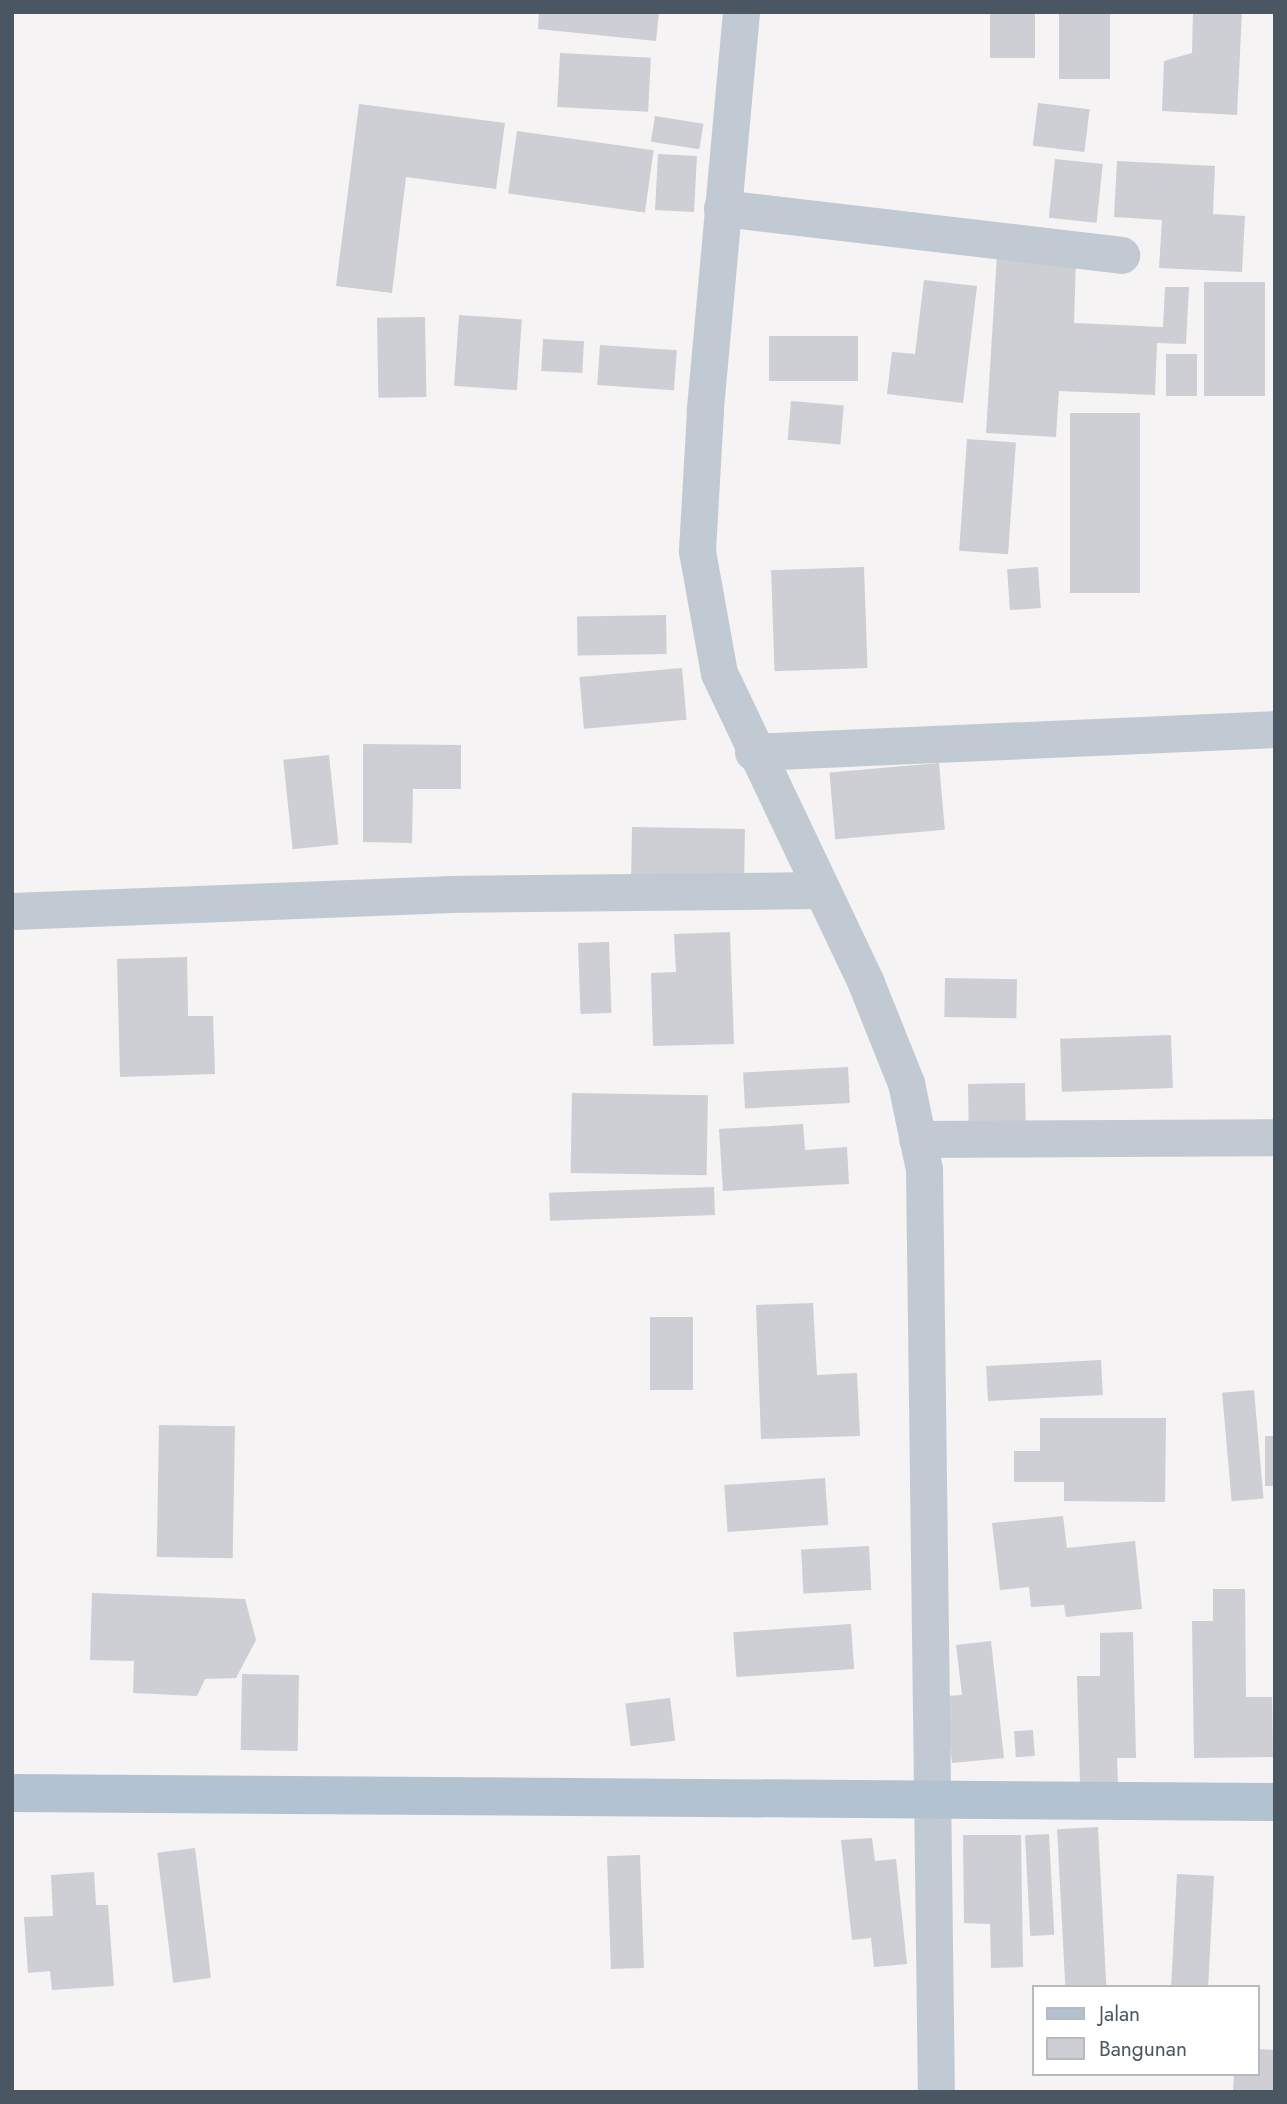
<!DOCTYPE html>
<html>
<head>
<meta charset="utf-8">
<style>
  body { margin:0 }
  #map { position:relative; width:1287px; height:2104px; overflow:hidden; background:#f5f3f3; font-family:Jost,sans-serif }
  div>[style] { position:absolute }
  .building>* { inset:0; background:#cdcfd5; transform-origin:0 0 }
  .minor>* { height:37px; margin:-18.5px; padding:0 18.5px; transform-origin:18.5px; border-radius:18.5px; background:#c1cad2 }
  .major>* { height:38px; margin:-19px; padding:0 19px; transform-origin:19px; border-radius:19px; background:#b3c2d1 }
  span { translate:-50% -50%; white-space:nowrap; text-align:center; line-height:1.15; -webkit-text-stroke:6px #fff; paint-order:stroke }
  .frame { position:absolute; inset:0; border:14px solid #4a5661; pointer-events:none }
  .legend { position:absolute; left:1032px; top:1985px; width:228px; height:91px; box-sizing:border-box; background:#fff; border:2px solid #b7bbc0; margin:0; padding:9px 12px; list-style:none; font-size:21px; color:#4a5661 }
  .legend li { display:flex; align-items:center; gap:14px; height:35px }
  .legend b { width:35px; border:2px solid #b7bbc0 }
</style>
</head>
<body>
<div id="map">
  <div class="building">
    <i style="clip-path:polygon(539px 12px,659px 12px,656px 41px,538px 29px)"></i>
    <i style="left:990px;top:12px;width:45px;height:46px"></i>
    <i style="left:1059px;top:12px;width:51px;height:67px"></i>
    <i style="clip-path:polygon(1193px 12px,1242px 12px,1237px 115px,1162px 111px,1164px 61px,1192px 53px)"></i>
    <i style="left:560px;top:53px;width:91px;height:54px;rotate:3deg"></i>
    <i style="left:1038px;top:103px;width:52px;height:43px;rotate:7deg"></i>
    <i style="clip-path:polygon(359px 104px,505px 123px,496px 189px,406px 177px,392px 293px,336px 286px)"></i>
    <i style="left:655px;top:116px;width:49px;height:26px;rotate:9deg"></i>
    <i style="left:517px;top:131px;width:138px;height:63px;rotate:8deg"></i>
    <i style="left:658px;top:154px;width:39px;height:56px;rotate:3deg"></i>
    <i style="left:1055px;top:159px;width:48px;height:59px;rotate:6deg"></i>
    <i style="clip-path:polygon(1117px 161px,1215px 166px,1213px 214px,1245px 216px,1242px 272px,1159px 268px,1162px 220px,1114px 217px)"></i>
    <i style="clip-path:polygon(997px 255px,1076px 259px,1074px 323px,1163px 327px,1165px 287px,1189px 287px,1186px 344px,1157px 343px,1155px 395px,1059px 391px,1056px 437px,986px 433px)"></i>
    <i style="clip-path:polygon(924px 280px,977px 286px,963px 403px,887px 394px,892px 352px,915px 354px)"></i>
    <i style="left:1204px;top:282px;width:61px;height:114px"></i>
    <i style="left:459px;top:315px;width:63px;height:71px;rotate:4deg"></i>
    <i style="left:425px;top:317px;width:80px;height:48px;rotate:89deg"></i>
    <i style="left:769px;top:336px;width:89px;height:45px"></i>
    <i style="left:543px;top:339px;width:41px;height:32px;rotate:3deg"></i>
    <i style="left:600px;top:345px;width:77px;height:40px;rotate:4deg"></i>
    <i style="left:1166px;top:354px;width:31px;height:42px"></i>
    <i style="left:791px;top:401px;width:53px;height:39px;rotate:5deg"></i>
    <i style="left:1070px;top:413px;width:70px;height:180px"></i>
    <i style="left:967px;top:439px;width:49px;height:112px;rotate:4deg"></i>
    <i style="left:864px;top:567px;width:101px;height:93px;rotate:88deg"></i>
    <i style="left:1038px;top:567px;width:41px;height:31px;rotate:86deg"></i>
    <i style="left:666px;top:615px;width:39px;height:89px;rotate:89deg"></i>
    <i style="left:682px;top:668px;width:52px;height:103px;rotate:85deg"></i>
    <i style="clip-path:polygon(363px 744px,461px 745px,461px 789px,413px 789px,412px 843px,363px 842px)"></i>
    <i style="left:329px;top:755px;width:90px;height:46px;rotate:84deg"></i>
    <i style="left:939px;top:763px;width:67px;height:110px;rotate:85deg"></i>
    <i style="left:632px;top:827px;width:113px;height:50px;rotate:1deg"></i>
    <i style="clip-path:polygon(730px 932px,734px 1044px,653px 1046px,651px 973px,676px 972px,674px 934px)"></i>
    <i style="left:609px;top:942px;width:71px;height:31px;rotate:88deg"></i>
    <i style="clip-path:polygon(187px 957px,188px 1016px,213px 1016px,215px 1074px,120px 1077px,117px 959px)"></i>
    <i style="left:945px;top:978px;width:72px;height:39px;rotate:1deg"></i>
    <i style="left:1171px;top:1035px;width:53px;height:111px;rotate:88deg"></i>
    <i style="left:848px;top:1067px;width:36px;height:105px;rotate:87deg"></i>
    <i style="left:1025px;top:1083px;width:40px;height:57px;rotate:89deg"></i>
    <i style="left:572px;top:1093px;width:136px;height:80px;rotate:1deg"></i>
    <i style="clip-path:polygon(803px 1124px,805px 1150px,847px 1147px,849px 1184px,723px 1191px,719px 1129px)"></i>
    <i style="left:714px;top:1187px;width:28px;height:165px;rotate:88deg"></i>
    <i style="clip-path:polygon(813px 1303px,817px 1375px,857px 1373px,860px 1436px,761px 1439px,756px 1305px)"></i>
    <i style="left:650px;top:1317px;width:43px;height:73px"></i>
    <i style="left:1101px;top:1360px;width:35px;height:115px;rotate:87deg"></i>
    <i style="left:1254px;top:1390px;width:109px;height:32px;rotate:85deg"></i>
    <i style="clip-path:polygon(1040px 1418px,1166px 1418px,1165px 1502px,1064px 1501px,1064px 1482px,1014px 1482px,1014px 1451px,1040px 1451px)"></i>
    <i style="left:159px;top:1425px;width:76px;height:132px;rotate:1deg"></i>
    <i style="left:1265px;top:1436px;width:10px;height:50px"></i>
    <i style="left:825px;top:1478px;width:47px;height:101px;rotate:86deg"></i>
    <i style="clip-path:polygon(1063px 1516px,1067px 1548px,1135px 1541px,1142px 1609px,1066px 1617px,1064px 1605px,1031px 1607px,1029px 1587px,1000px 1590px,992px 1523px)"></i>
    <i style="left:869px;top:1546px;width:44px;height:68px;rotate:87deg"></i>
    <i style="clip-path:polygon(1213px 1589px,1245px 1589px,1246px 1697px,1272px 1697px,1273px 1757px,1194px 1758px,1192px 1621px,1213px 1621px)"></i>
    <i style="clip-path:polygon(92px 1593px,245px 1599px,256px 1640px,236px 1678px,205px 1679px,197px 1696px,133px 1693px,134px 1661px,90px 1660px)"></i>
    <i style="left:851px;top:1624px;width:45px;height:118px;rotate:86deg"></i>
    <i style="clip-path:polygon(1133px 1632px,1136px 1758px,1117px 1758px,1118px 1783px,1080px 1784px,1077px 1676px,1100px 1676px,1100px 1633px)"></i>
    <i style="clip-path:polygon(991px 1641px,1004px 1758px,952px 1763px,944px 1696px,962px 1695px,956px 1645px)"></i>
    <i style="left:242px;top:1674px;width:57px;height:76px;rotate:1deg"></i>
    <i style="left:670px;top:1698px;width:43px;height:45px;rotate:83deg"></i>
    <i style="left:1033px;top:1730px;width:26px;height:19px;rotate:86deg"></i>
    <i style="left:1098px;top:1827px;width:160px;height:41px;rotate:87deg"></i>
    <i style="left:1049px;top:1834px;width:101px;height:24px;rotate:87deg"></i>
    <i style="clip-path:polygon(963px 1835px,1021px 1835px,1023px 1967px,991px 1968px,990px 1924px,964px 1923px)"></i>
    <i style="clip-path:polygon(872px 1838px,875px 1861px,896px 1859px,907px 1964px,874px 1967px,871px 1938px,852px 1940px,841px 1840px)"></i>
    <i style="left:195px;top:1848px;width:131px;height:38px;rotate:83deg"></i>
    <i style="left:640px;top:1855px;width:113px;height:33px;rotate:88deg"></i>
    <i style="clip-path:polygon(94px 1872px,96px 1905px,108px 1905px,114px 1986px,52px 1990px,50px 1971px,28px 1973px,24px 1917px,53px 1916px,51px 1875px)"></i>
    <i style="left:1177px;top:1874px;width:37px;height:113px;rotate:3deg"></i>
    <i style="clip-path:polygon(1257px 2049px,1275px 2050px,1275px 2092px,1233px 2092px,1234px 2074px,1257px 2074px)"></i>
  </div>
  <div class="minor">
    <i style="left:741px;top:12px;width:401px;rotate:95.2deg"></i>
    <i style="left:705px;top:411px;width:140px;rotate:93.3deg"></i>
    <i style="left:697px;top:551px;width:124px;rotate:79.8deg"></i>
    <i style="left:719px;top:673px;width:343px;rotate:64.6deg"></i>
    <i style="left:866px;top:983px;width:108px;rotate:68.2deg"></i>
    <i style="left:906px;top:1083px;width:88px;rotate:78.2deg"></i>
    <i style="left:924px;top:1169px;width:923px;rotate:89.26deg"></i>
    <i style="left:722px;top:208px;width:402px;rotate:6.7deg"></i>
    <i style="left:753px;top:752px;width:523px;rotate:-2.52deg"></i>
    <i style="left:12px;top:911px;width:434px;rotate:-2.2deg"></i>
    <i style="left:446px;top:894px;width:373px;rotate:-0.6deg"></i>
    <i style="left:917px;top:1139px;width:358px;rotate:-0.3deg"></i>
  </div>
  <div class="major">
    <i style="left:12px;top:1793px;width:1263px;rotate:0.41deg"></i>
  </div>
  <div class="frame"></div>
  <ul class="legend">
  <li><b style="height:9px;background:#b3c2d1"></b>Jalan</li>
  <li><b style="height:19px;background:#cdcfd5"></b>Bangunan</li>
  </ul>
</div>
</body>
</html>
